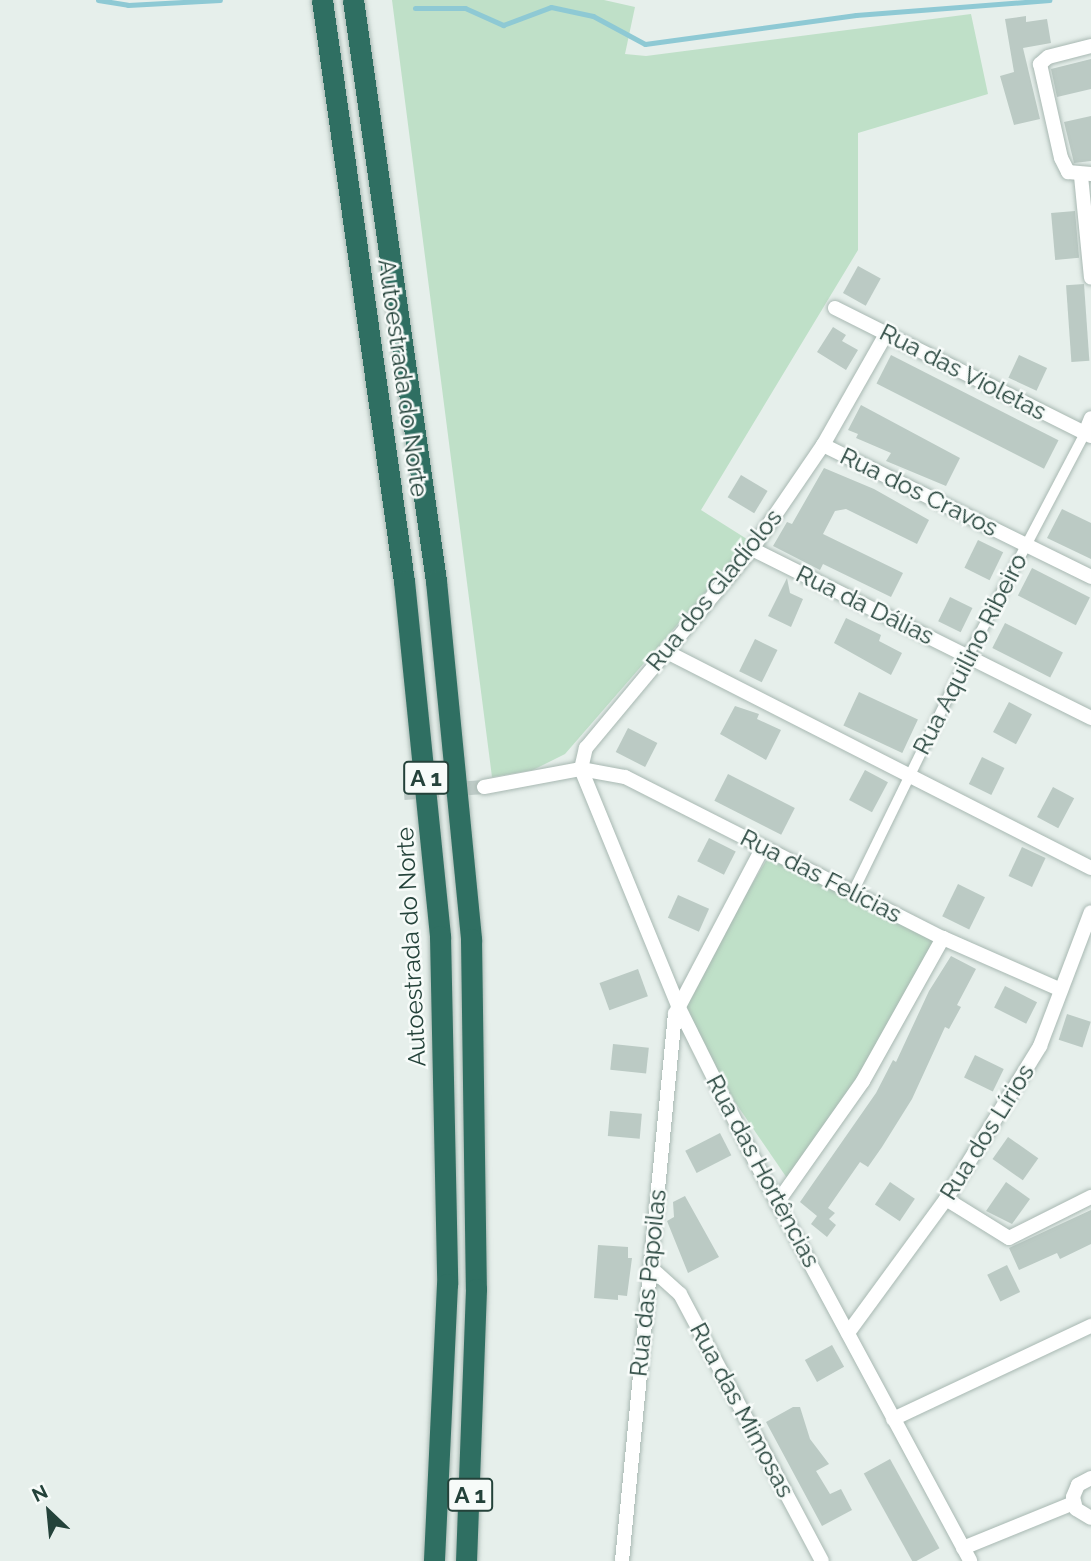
<!DOCTYPE html>
<html>
<head>
<meta charset="utf-8">
<style>
  body { margin:0 }
  #map { position:relative; width:1091px; height:1561px; overflow:hidden; background:#e6efeb; font-family:Raleway,sans-serif }
  div>[style] { position:absolute }
  .green>* { inset:0; background:#bfe0c8 }
  .stream>* { height:5px; margin:-2.5px; padding:0 2.5px; transform-origin:2.5px; border-radius:2.5px; background:#8ec9d4 }
  .building>* { inset:0; background:#bbcac4; transform-origin:0 0 }
  .minor-tunnel>* { height:14px; margin-top:-7px; transform-origin:0; background:repeating-linear-gradient(90deg,#bfccc8 0 14px,transparent 0 21px) }
  .roads { filter:drop-shadow(0 0 2px #a8b8b2) drop-shadow(0 0 2px #a8b8b2) }
  .pedestrian>* { height:10px; margin:-5px; padding:0 5px; transform-origin:5px; border-radius:5px; background:#fff }
  .minor>* { height:14px; margin:-7px; padding:0 7px; transform-origin:7px; border-radius:7px; background:#fff }
  .motorway>* { height:21px; margin:-10.5px; padding:0 10.5px; transform-origin:10.5px; border-radius:10.5px; background:#2f6f62 }
  span { translate:-50% -50%; white-space:nowrap; text-align:center; line-height:1.15; -webkit-text-stroke:5px #f7fbf9; paint-order:stroke }
  .shield-label span { padding:2px 5px; background:#f7fbf9; border:2px solid; border-radius:5px; -webkit-text-stroke-width:0 }
  .shield-label { font-size:23px; color:#24423a; font-weight:700 }
  .street-label { font-size:24px; color:#24423a }
  .north { position:absolute; left:14px; top:1477px; width:70px; height:70px; -webkit-text-stroke:5px #f7fbf9; paint-order:stroke; rotate:334deg; font-size:19px; font-weight:700; line-height:28px; text-align:center; color:#24423a }
  .north::after { content:''; display:block; margin:auto; width:24px; height:32px; background:#24423a; clip-path:polygon(50% 0,100% 100%,50% 72%,0 100%) }
</style>
</head>
<body>
<div id="map">
  <div class="green">
    <i style="clip-path:polygon(392px 0,604px 0,635px 7px,625px 54px,646px 56px,971px 14px,988px 94px,858px 133px,858px 250px,701px 510px,750px 541px,565px 754px,533px 770px,492px 777px)"></i>
    <i style="clip-path:polygon(770px 854px,943px 938px,791px 1184px,675px 1014px)"></i>
  </div>
  <div class="stream">
    <i style="left:98px;top:0;width:30px;rotate:9deg"></i>
    <i style="left:128px;top:5px;width:92px;rotate:-3.1deg"></i>
    <i style="left:415px;top:8px;width:50px"></i>
    <i style="left:465px;top:8px;width:42px;rotate:24.1deg"></i>
    <i style="left:503px;top:25px;width:51px;rotate:-20.6deg"></i>
    <i style="left:551px;top:7px;width:43px;rotate:12.1deg"></i>
    <i style="left:593px;top:16px;width:59px;rotate:28.3deg"></i>
    <i style="left:645px;top:44px;width:213px;rotate:-7.8deg"></i>
    <i style="left:856px;top:15px;width:194px;rotate:-4.4deg"></i>
  </div>
  <div class="building">
    <i style="clip-path:polygon(1026px 16px,1026px 22px,1047px 19px,1051px 43px,1023px 48px,1040px 119px,1014px 125px,1000px 76px,1014px 72px,1005px 19px)"></i>
    <i style="clip-path:polygon(1091px 59px,1091px 89px,1057px 97px,1051px 69px)"></i>
    <i style="clip-path:polygon(1091px 116px,1091px 161px,1074px 163px,1064px 122px)"></i>
    <i style="left:1075px;top:211px;width:47px;height:24px;rotate:85deg"></i>
    <i style="left:858px;top:266px;width:26px;height:31px;rotate:29deg"></i>
    <i style="left:1084px;top:284px;width:77px;height:18px;rotate:86deg"></i>
    <i style="clip-path:polygon(833px 327px,846px 335px,842px 341px,858px 350px,846px 370px,817px 352px)"></i>
    <i style="left:891px;top:355px;width:188px;height:32px;rotate:27deg"></i>
    <i style="left:1019px;top:355px;width:31px;height:25px;rotate:25deg"></i>
    <i style="clip-path:polygon(861px 405px,960px 458px,946px 486px,886px 461px,891px 453px,856px 438px,858px 434px,848px 430px)"></i>
    <i style="clip-path:polygon(824px 468px,874px 489px,929px 520px,917px 544px,846px 509px,835px 511px,823px 534px,903px 573px,891px 597px,823px 564px,820px 570px,773px 546px,787px 522px,792px 524px)"></i>
    <i style="left:741px;top:475px;width:31px;height:26px;rotate:31deg"></i>
    <i style="clip-path:polygon(1062px 509px,1091px 523px,1091px 559px,1047px 538px)"></i>
    <i style="left:978px;top:540px;width:28px;height:31px;rotate:26deg"></i>
    <i style="left:1032px;top:568px;width:65px;height:31px;rotate:27deg"></i>
    <i style="clip-path:polygon(787px 578px,790px 593px,803px 599px,791px 627px,768px 616px)"></i>
    <i style="left:950px;top:597px;width:25px;height:27px;rotate:26deg"></i>
    <i style="clip-path:polygon(846px 618px,881px 635px,879px 641px,902px 653px,891px 675px,834px 643px)"></i>
    <i style="left:1005px;top:623px;width:65px;height:28px;rotate:27deg"></i>
    <i style="left:755px;top:639px;width:25px;height:36px;rotate:26deg"></i>
    <i style="left:859px;top:692px;width:65px;height:37px;rotate:25deg"></i>
    <i style="left:1009px;top:702px;width:26px;height:34px;rotate:28deg"></i>
    <i style="clip-path:polygon(735px 706px,759px 714px,757px 719px,781px 730px,766px 760px,720px 734px)"></i>
    <i style="left:628px;top:728px;width:33px;height:27px;rotate:27deg"></i>
    <i style="left:982px;top:757px;width:25px;height:30px;rotate:26deg"></i>
    <i style="left:865px;top:770px;width:26px;height:34px;rotate:28deg"></i>
    <i style="left:728px;top:774px;width:75px;height:30px;rotate:27deg"></i>
    <i style="left:1053px;top:787px;width:24px;height:34px;rotate:28deg"></i>
    <i style="left:709px;top:838px;width:30px;height:26px;rotate:27deg"></i>
    <i style="left:1022px;top:847px;width:26px;height:32px;rotate:25deg"></i>
    <i style="left:958px;top:884px;width:30px;height:36px;rotate:26deg"></i>
    <i style="left:678px;top:895px;width:34px;height:25px;rotate:24deg"></i>
    <i style="clip-path:polygon(951px 956px,976px 969px,957px 1005px,961px 1007px,949px 1029px,945px 1027px,912px 1099px,882px 1147px,868px 1167px,860px 1162px,828px 1208px,835px 1213px,829px 1219px,836px 1225px,827px 1237px,811px 1224px,817px 1216px,800px 1202px,876px 1093px,893px 1060px,896px 1062px,929px 991px)"></i>
    <i style="left:638px;top:969px;width:29px;height:41px;rotate:70deg"></i>
    <i style="left:1005px;top:986px;width:36px;height:24px;rotate:27deg"></i>
    <i style="left:1067px;top:1014px;width:25px;height:27px;rotate:18deg"></i>
    <i style="left:613px;top:1044px;width:36px;height:26px;rotate:6deg"></i>
    <i style="left:975px;top:1055px;width:32px;height:25px;rotate:26deg"></i>
    <i style="left:610px;top:1111px;width:32px;height:25px;rotate:5deg"></i>
    <i style="left:720px;top:1133px;width:25px;height:39px;rotate:63deg"></i>
    <i style="left:1008px;top:1137px;width:37px;height:27px;rotate:35deg"></i>
    <i style="left:890px;top:1182px;width:30px;height:27px;rotate:34deg"></i>
    <i style="clip-path:polygon(1006px 1182px,1030px 1199px,1012px 1224px,986px 1211px)"></i>
    <i style="clip-path:polygon(685px 1196px,719px 1257px,688px 1273px,667px 1221px,674px 1217px,673px 1202px)"></i>
    <i style="clip-path:polygon(1091px 1210px,1091px 1244px,1060px 1259px,1057px 1253px,1019px 1270px,1009px 1248px)"></i>
    <i style="clip-path:polygon(598px 1245px,628px 1247px,628px 1258px,632px 1258px,627px 1296px,618px 1295px,618px 1300px,594px 1298px)"></i>
    <i style="left:1007px;top:1265px;width:30px;height:22px;rotate:64deg"></i>
    <i style="left:832px;top:1345px;width:25px;height:31px;rotate:61deg"></i>
    <i style="clip-path:polygon(793px 1407px,800px 1407px,810px 1439px,829px 1464px,816px 1471px,830px 1494px,841px 1489px,852px 1510px,822px 1526px,766px 1422px)"></i>
    <i style="left:890px;top:1459px;width:102px;height:30px;rotate:61deg"></i>
  </div>
  <div class="minor-tunnel">
    <i style="left:404px;top:793px;width:80px;rotate:-4.3deg"></i>
  </div>
  <div class="roads">
    <div class="pedestrian">
      <i style="left:853px;top:892px;width:263px;rotate:-64deg"></i>
      <i style="left:968px;top:656px;width:252px;rotate:-62.3deg"></i>
    </div>
    <div class="minor">
      <i style="left:1091px;top:46px;width:44px;rotate:165.7deg"></i>
      <i style="left:1048px;top:57px;width:11px;rotate:139deg"></i>
      <i style="left:1040px;top:64px;width:96px;rotate:77.4deg"></i>
      <i style="left:1061px;top:158px;width:16px;rotate:63deg"></i>
      <i style="left:1068px;top:172px;width:23px;rotate:5deg"></i>
      <i style="left:1081px;top:176px;width:102px;rotate:84.4deg"></i>
      <i style="left:835px;top:308px;width:286px;rotate:26.6deg"></i>
      <i style="left:1085px;top:433px;width:16px;rotate:-68deg"></i>
      <i style="left:823px;top:445px;width:299px;rotate:26.2deg"></i>
      <i style="left:752px;top:549px;width:379px;rotate:26.5deg"></i>
      <i style="left:665px;top:651px;width:478px;rotate:27deg"></i>
      <i style="left:581px;top:769px;width:256px;rotate:67.7deg"></i>
      <i style="left:678px;top:1006px;width:173px;rotate:63.6deg"></i>
      <i style="left:755px;top:1161px;width:454px;rotate:61.7deg"></i>
      <i style="left:581px;top:769px;width:22px;rotate:-77deg"></i>
      <i style="left:586px;top:748px;width:259px;rotate:-50.2deg"></i>
      <i style="left:752px;top:549px;width:126px;rotate:-55.7deg"></i>
      <i style="left:823px;top:445px;width:128px;rotate:-60.4deg"></i>
      <i style="left:484px;top:787px;width:99px;rotate:-10.5deg"></i>
      <i style="left:581px;top:769px;width:45px;rotate:10.3deg"></i>
      <i style="left:625px;top:777px;width:356px;rotate:26.9deg"></i>
      <i style="left:943px;top:938px;width:127px;rotate:23.7deg"></i>
      <i style="left:946px;top:1199px;width:74px;rotate:31.8deg"></i>
      <i style="left:1009px;top:1238px;width:92px;rotate:-26.6deg"></i>
      <i style="left:777px;top:1203px;width:149px;rotate:-54.8deg"></i>
      <i style="left:863px;top:1081px;width:164px;rotate:-60.8deg"></i>
      <i style="left:651px;top:1268px;width:39px;rotate:42deg"></i>
      <i style="left:680px;top:1294px;width:302px;rotate:62deg"></i>
      <i style="left:848px;top:1333px;width:166px;rotate:-53.8deg"></i>
      <i style="left:946px;top:1199px;width:180px;rotate:-58.4deg"></i>
      <i style="left:1040px;top:1046px;width:143px;rotate:-69.2deg"></i>
      <i style="left:893px;top:1419px;width:219px;rotate:-25.2deg"></i>
      <i style="left:1091px;top:1478px;width:15px;rotate:152deg"></i>
      <i style="left:1078px;top:1485px;width:13px;rotate:113deg"></i>
      <i style="left:1073px;top:1497px;width:12px;rotate:76deg"></i>
      <i style="left:1076px;top:1509px;width:17px;rotate:31deg"></i>
      <i style="left:963px;top:1548px;width:120px;rotate:-22.1deg"></i>
      <i style="left:622px;top:1561px;width:550px;rotate:-84.47deg"></i>
      <i style="left:675px;top:1014px;width:189px;rotate:-62.2deg"></i>
    </div>
    <div class="motorway">
      <i style="left:322px;top:0;width:587px;rotate:81.97deg"></i>
      <i style="left:404px;top:581px;width:357px;rotate:84.2deg"></i>
      <i style="left:440px;top:936px;width:348px;rotate:88.8deg"></i>
      <i style="left:447px;top:1284px;width:277px;rotate:92.7deg"></i>
      <i style="left:353px;top:0;width:587px;rotate:81.87deg"></i>
      <i style="left:436px;top:581px;width:360px;rotate:84.4deg"></i>
      <i style="left:471px;top:939px;width:350px;rotate:89.2deg"></i>
      <i style="left:476px;top:1289px;width:272px;rotate:92.1deg"></i>
    </div>
  </div>
  <div class="shield-label">
    <span style="left:426px;top:778px">A 1</span>
    <span style="left:470px;top:1495px">A 1</span>
  </div>
  <div class="street-label">
    <span style="left:963px;top:372px;rotate:27deg">Rua das Violetas</span>
    <span style="left:403px;top:378px;rotate:82deg">Autoestrada do Norte</span>
    <span style="left:919px;top:492px;rotate:26deg">Rua dos Cravos</span>
    <span style="left:714px;top:590px;rotate:-51deg">Rua dos Gladíolos</span>
    <span style="left:865px;top:605px;rotate:26deg">Rua da Dálias</span>
    <span style="left:970px;top:654px;rotate:-63deg">Rua Aquilino Ribeiro</span>
    <span style="left:821px;top:876px;rotate:27deg">Rua das Felícias</span>
    <span style="left:411px;top:947px;rotate:-93deg">Autoestrada do Norte</span>
    <span style="left:987px;top:1132px;rotate:-58deg">Rua dos Lírios</span>
    <span style="left:763px;top:1171px;rotate:62deg">Rua das Hortências</span>
    <span style="left:648px;top:1283px;rotate:-84deg">Rua das Papoilas</span>
    <span style="left:742px;top:1410px;rotate:62deg">Rua das Mimosas</span>
  </div>
  <div class="north">N</div>
</div>
</body>
</html>
